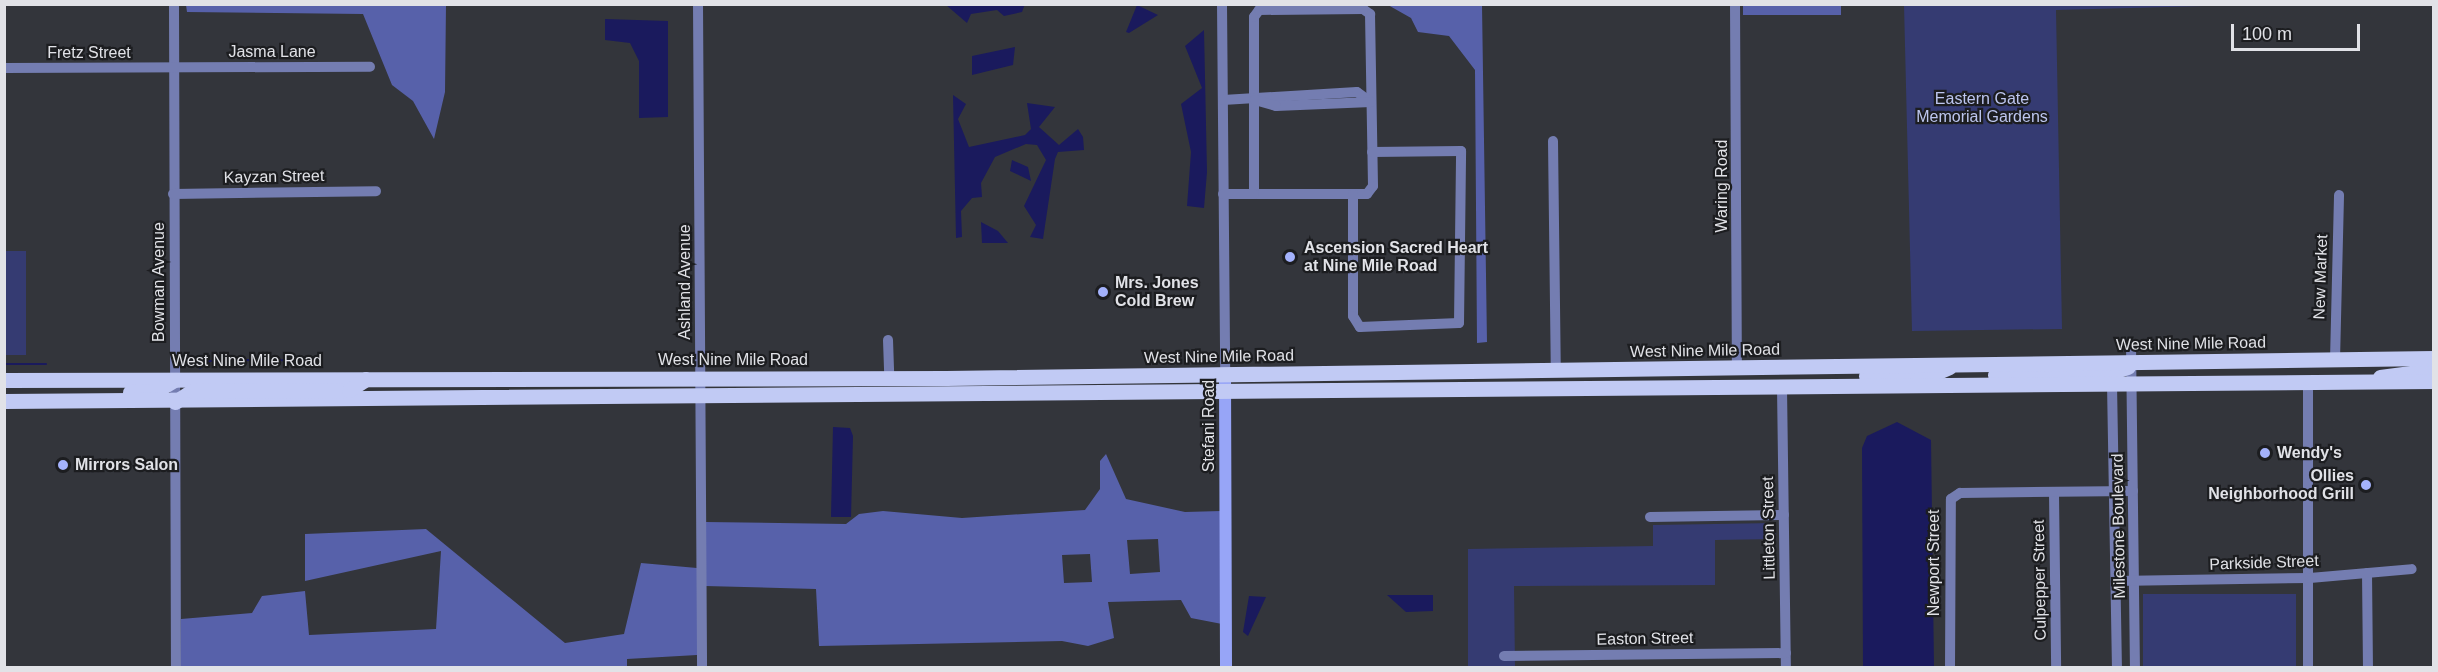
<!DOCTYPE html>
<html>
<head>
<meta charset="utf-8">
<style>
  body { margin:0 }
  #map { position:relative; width:2438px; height:672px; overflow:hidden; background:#33353b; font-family:Arial,sans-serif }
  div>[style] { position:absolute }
  .green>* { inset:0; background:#353b72; transform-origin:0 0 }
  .forest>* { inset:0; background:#5761aa; transform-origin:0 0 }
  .water>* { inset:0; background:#1a1a5d }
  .stream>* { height:2px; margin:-1px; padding:0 1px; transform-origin:1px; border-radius:1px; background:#1a1a5d }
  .street>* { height:10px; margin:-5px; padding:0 5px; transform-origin:5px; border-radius:5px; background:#747db1 }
  .secondary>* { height:12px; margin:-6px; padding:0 6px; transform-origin:6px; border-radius:6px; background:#97a5f7 }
  .primary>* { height:15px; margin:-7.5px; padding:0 7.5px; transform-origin:7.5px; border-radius:7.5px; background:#c1caf4 }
  .dots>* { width:16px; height:16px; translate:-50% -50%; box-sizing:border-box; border:3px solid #1c1d20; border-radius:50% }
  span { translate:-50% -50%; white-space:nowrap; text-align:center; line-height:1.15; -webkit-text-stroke:4.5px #1c1d20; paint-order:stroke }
  .street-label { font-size:16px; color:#e1e2e7 }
  .park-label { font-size:16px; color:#bdc6ef }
  .poi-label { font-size:16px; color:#e1e2e7; font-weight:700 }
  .left { translate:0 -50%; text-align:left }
  .right { translate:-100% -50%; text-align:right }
  .frame { position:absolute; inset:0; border:6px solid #e1e2e7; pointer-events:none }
  .scale { position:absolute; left:2231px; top:24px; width:129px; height:27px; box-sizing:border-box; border:3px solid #e1e2e7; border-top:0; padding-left:8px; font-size:18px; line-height:21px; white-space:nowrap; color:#e1e2e7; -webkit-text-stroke:4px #1c1d20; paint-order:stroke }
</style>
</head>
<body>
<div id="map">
  <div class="green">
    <i style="clip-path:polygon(1904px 5px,2242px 5px,2056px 10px,2062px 329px,1912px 331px)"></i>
    <i style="left:5px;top:251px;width:21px;height:104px"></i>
    <i style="clip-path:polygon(1776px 523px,1776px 539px,1715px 540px,1715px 585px,1514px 586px,1515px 667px,1468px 667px,1468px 549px,1653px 546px,1653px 525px)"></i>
    <i style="left:2296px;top:594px;width:73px;height:153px;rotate:90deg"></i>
  </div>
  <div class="forest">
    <i style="clip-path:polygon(186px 5px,446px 5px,445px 92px,434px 139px,413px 101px,392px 85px,363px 14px,187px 12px)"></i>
    <i style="clip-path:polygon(1388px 5px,1482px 5px,1487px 342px,1477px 343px,1475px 70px,1449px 36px,1418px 32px,1411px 18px)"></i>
    <i style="left:1743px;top:5px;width:98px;height:10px"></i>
    <i style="clip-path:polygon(evenodd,1106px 454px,1126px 499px,1185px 512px,1221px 511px,1222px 624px,1191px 618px,1181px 600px,1108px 602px,1114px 638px,1088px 646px,1062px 641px,819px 646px,816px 589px,705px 586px,705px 522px,846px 524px,859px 514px,883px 511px,962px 518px,1085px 510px,1100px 489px,1100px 461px,1106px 454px,1158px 539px,1160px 572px,1130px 574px,1127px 540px,1158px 539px,1106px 454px,1090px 554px,1092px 582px,1064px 583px,1062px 555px,1090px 554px)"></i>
    <i style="clip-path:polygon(426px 529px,565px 643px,624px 634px,641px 563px,697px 568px,697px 655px,627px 659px,627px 668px,181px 668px,181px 619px,252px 613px,262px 596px,305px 591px,309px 635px,436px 629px,441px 551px,305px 581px,305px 534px)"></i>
  </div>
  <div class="water">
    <i style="clip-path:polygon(1025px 4px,1022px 12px,1004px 16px,997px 10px,971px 14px,967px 23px,946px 5px)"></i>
    <i style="clip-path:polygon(1137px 5px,1158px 15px,1129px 33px,1126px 32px)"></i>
    <i style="clip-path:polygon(605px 19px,668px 21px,668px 117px,639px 118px,639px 61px,630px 43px,605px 40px)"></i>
    <i style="clip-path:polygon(1204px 30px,1207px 172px,1204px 208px,1187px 206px,1191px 152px,1181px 104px,1202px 88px,1185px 46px)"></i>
    <i style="clip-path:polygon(1015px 47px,1013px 65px,972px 75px,972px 56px)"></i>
    <i style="clip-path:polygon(953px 95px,966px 104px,958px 119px,969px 147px,1025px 135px,1031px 129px,1027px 103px,1055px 107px,1039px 127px,1059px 145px,1078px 129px,1083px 137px,1084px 150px,1058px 152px,1055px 159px,1043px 239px,1030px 237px,1036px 225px,1024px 206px,1046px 160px,1037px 145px,1026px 144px,995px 157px,981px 183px,982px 197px,972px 198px,961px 211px,962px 237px,956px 238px)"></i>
    <i style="clip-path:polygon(1012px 160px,1028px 167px,1031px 181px,1010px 171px)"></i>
    <i style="clip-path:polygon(981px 222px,998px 231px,1008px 243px,982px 243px)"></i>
    <i style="clip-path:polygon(1897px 422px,1931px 440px,1934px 667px,1863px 667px,1862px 448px,1867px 436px)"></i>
    <i style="clip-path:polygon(833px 427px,850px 428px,853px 436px,851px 517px,831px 517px)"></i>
    <i style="clip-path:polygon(1387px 595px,1433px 595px,1433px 611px,1406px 612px)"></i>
    <i style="clip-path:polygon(1249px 596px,1266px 597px,1248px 636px,1243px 632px)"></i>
  </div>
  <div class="stream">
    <i style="left:272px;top:360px;width:48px;rotate:1.2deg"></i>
    <i style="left:4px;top:364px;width:42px"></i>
    <i style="left:200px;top:368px;width:12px;rotate:-35deg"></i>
    <i style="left:210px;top:361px;width:40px;rotate:-1.4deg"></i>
  </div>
  <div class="street">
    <i style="left:174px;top:4px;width:664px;rotate:89.83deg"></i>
    <i style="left:698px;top:4px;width:664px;rotate:89.65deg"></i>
    <i style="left:1222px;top:4px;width:371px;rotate:89.5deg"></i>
    <i style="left:1735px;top:4px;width:364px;rotate:89.7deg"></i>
    <i style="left:1363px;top:9px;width:9px;rotate:36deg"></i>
    <i style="left:1370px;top:14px;width:172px;rotate:89deg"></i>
    <i style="left:1373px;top:186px;width:10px;rotate:127deg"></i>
    <i style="left:1367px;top:194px;width:113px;rotate:180deg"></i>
    <i style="left:1254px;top:194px;width:177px;rotate:-90deg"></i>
    <i style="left:1254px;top:17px;width:9px;rotate:-54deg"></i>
    <i style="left:1259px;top:10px;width:104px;rotate:-0.6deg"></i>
    <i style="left:4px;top:68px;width:366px;rotate:-0.2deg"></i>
    <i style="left:1223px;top:100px;width:134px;rotate:-3.4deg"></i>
    <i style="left:1357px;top:92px;width:17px;rotate:36deg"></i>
    <i style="left:1371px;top:102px;width:95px;rotate:177.6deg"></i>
    <i style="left:1276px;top:106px;width:22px;rotate:-164deg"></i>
    <i style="left:1553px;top:141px;width:231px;rotate:89.3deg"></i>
    <i style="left:173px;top:194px;width:203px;rotate:-0.8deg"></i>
    <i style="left:1223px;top:194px;width:31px"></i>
    <i style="left:1353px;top:194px;width:122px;rotate:90deg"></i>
    <i style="left:1353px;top:316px;width:13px;rotate:58deg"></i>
    <i style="left:1360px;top:327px;width:99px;rotate:-2.3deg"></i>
    <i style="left:1459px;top:323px;width:172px;rotate:-89.3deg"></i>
    <i style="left:1461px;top:151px;width:89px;rotate:179.4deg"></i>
    <i style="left:888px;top:340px;width:38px;rotate:88deg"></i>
    <i style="left:2131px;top:344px;width:324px;rotate:89.3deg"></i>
    <i style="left:2335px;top:360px;width:165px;rotate:-88.6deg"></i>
    <i style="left:2308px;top:383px;width:285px;rotate:90deg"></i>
    <i style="left:2112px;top:384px;width:284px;rotate:89deg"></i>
    <i style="left:1782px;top:388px;width:280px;rotate:89.2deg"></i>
    <i style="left:2054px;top:493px;width:175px;rotate:89.3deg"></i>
    <i style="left:1650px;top:517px;width:134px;rotate:-0.9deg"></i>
    <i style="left:2367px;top:573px;width:95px;rotate:89.4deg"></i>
    <i style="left:2116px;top:581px;width:194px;rotate:-0.9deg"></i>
    <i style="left:2310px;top:578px;width:102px;rotate:-5deg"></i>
    <i style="left:1504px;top:656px;width:282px;rotate:-0.6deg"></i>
    <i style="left:1950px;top:668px;width:169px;rotate:-89.7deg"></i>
    <i style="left:1951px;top:499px;width:11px;rotate:-34deg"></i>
    <i style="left:1960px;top:493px;width:173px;rotate:-0.7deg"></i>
  </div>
  <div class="secondary">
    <i style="left:1225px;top:375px;width:293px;rotate:89.8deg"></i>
  </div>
  <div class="primary">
    <i style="left:1995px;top:375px;width:111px;rotate:-0.5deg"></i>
    <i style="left:2106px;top:374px;width:23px;rotate:-18deg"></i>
    <i style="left:1866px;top:376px;width:63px"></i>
    <i style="left:1929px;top:376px;width:22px;rotate:-24deg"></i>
    <i style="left:2380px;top:377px;width:54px;rotate:-7.4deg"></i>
    <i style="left:4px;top:380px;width:942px;rotate:-0.12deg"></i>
    <i style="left:946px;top:378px;width:1488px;rotate:-0.77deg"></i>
    <i style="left:130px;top:392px;width:26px;rotate:-2deg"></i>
    <i style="left:156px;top:391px;width:21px;rotate:-31deg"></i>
    <i style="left:4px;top:401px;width:2430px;rotate:-0.47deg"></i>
    <i style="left:175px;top:402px;width:20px;rotate:-33deg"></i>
    <i style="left:192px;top:391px;width:157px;rotate:-0.4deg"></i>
    <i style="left:349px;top:390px;width:20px;rotate:-33deg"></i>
  </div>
  <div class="dots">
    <i style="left:1290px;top:257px;background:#a4b2fc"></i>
    <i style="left:1103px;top:292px;background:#a4b2fc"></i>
    <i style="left:2265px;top:453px;background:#a4b2fc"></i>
    <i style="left:63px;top:465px;background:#a4b2fc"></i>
    <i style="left:2366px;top:485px;background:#a4b2fc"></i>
  </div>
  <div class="street-label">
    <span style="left:272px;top:52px">Jasma Lane</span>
    <span style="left:89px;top:53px">Fretz Street</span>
    <span style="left:274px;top:177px;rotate:-1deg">Kayzan Street</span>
    <span style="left:1722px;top:186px;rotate:-90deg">Waring Road</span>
    <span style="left:2321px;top:277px;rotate:-88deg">New Market</span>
    <span style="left:159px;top:282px;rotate:-90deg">Bowman Avenue</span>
    <span style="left:685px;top:282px;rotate:-90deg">Ashland Avenue</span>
    <span style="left:2191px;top:344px;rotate:-1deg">West Nine Mile Road</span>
    <span style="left:1705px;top:351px;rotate:-1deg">West Nine Mile Road</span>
    <span style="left:1219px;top:357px;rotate:-1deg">West Nine Mile Road</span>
    <span style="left:733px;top:360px">West Nine Mile Road</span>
    <span style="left:247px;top:361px">West Nine Mile Road</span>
    <span style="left:1209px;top:426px;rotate:-90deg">Stefani Road</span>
    <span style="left:2119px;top:526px;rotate:-91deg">Milestone Boulevard</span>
    <span style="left:1769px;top:528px;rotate:-91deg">Littleton Street</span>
    <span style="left:1934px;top:563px;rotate:-90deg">Newport Street</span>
    <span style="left:2264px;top:563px;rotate:-2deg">Parkside Street</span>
    <span style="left:2040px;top:580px;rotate:-91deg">Culpepper Street</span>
    <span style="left:1645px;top:639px;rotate:-1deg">Easton Street</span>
  </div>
  <div class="park-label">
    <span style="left:1982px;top:108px">Eastern Gate<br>Memorial Gardens</span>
  </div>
  <div class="poi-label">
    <span class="left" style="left:1304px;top:257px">Ascension Sacred Heart<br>at Nine Mile Road</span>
    <span class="left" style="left:1115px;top:292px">Mrs. Jones<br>Cold Brew</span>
    <span class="left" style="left:2277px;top:453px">Wendy's</span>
    <span class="left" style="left:75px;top:465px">Mirrors Salon</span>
    <span class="right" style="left:2354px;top:485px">Ollies<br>Neighborhood Grill</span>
  </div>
  <div class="frame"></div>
  <div class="scale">100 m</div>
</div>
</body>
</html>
